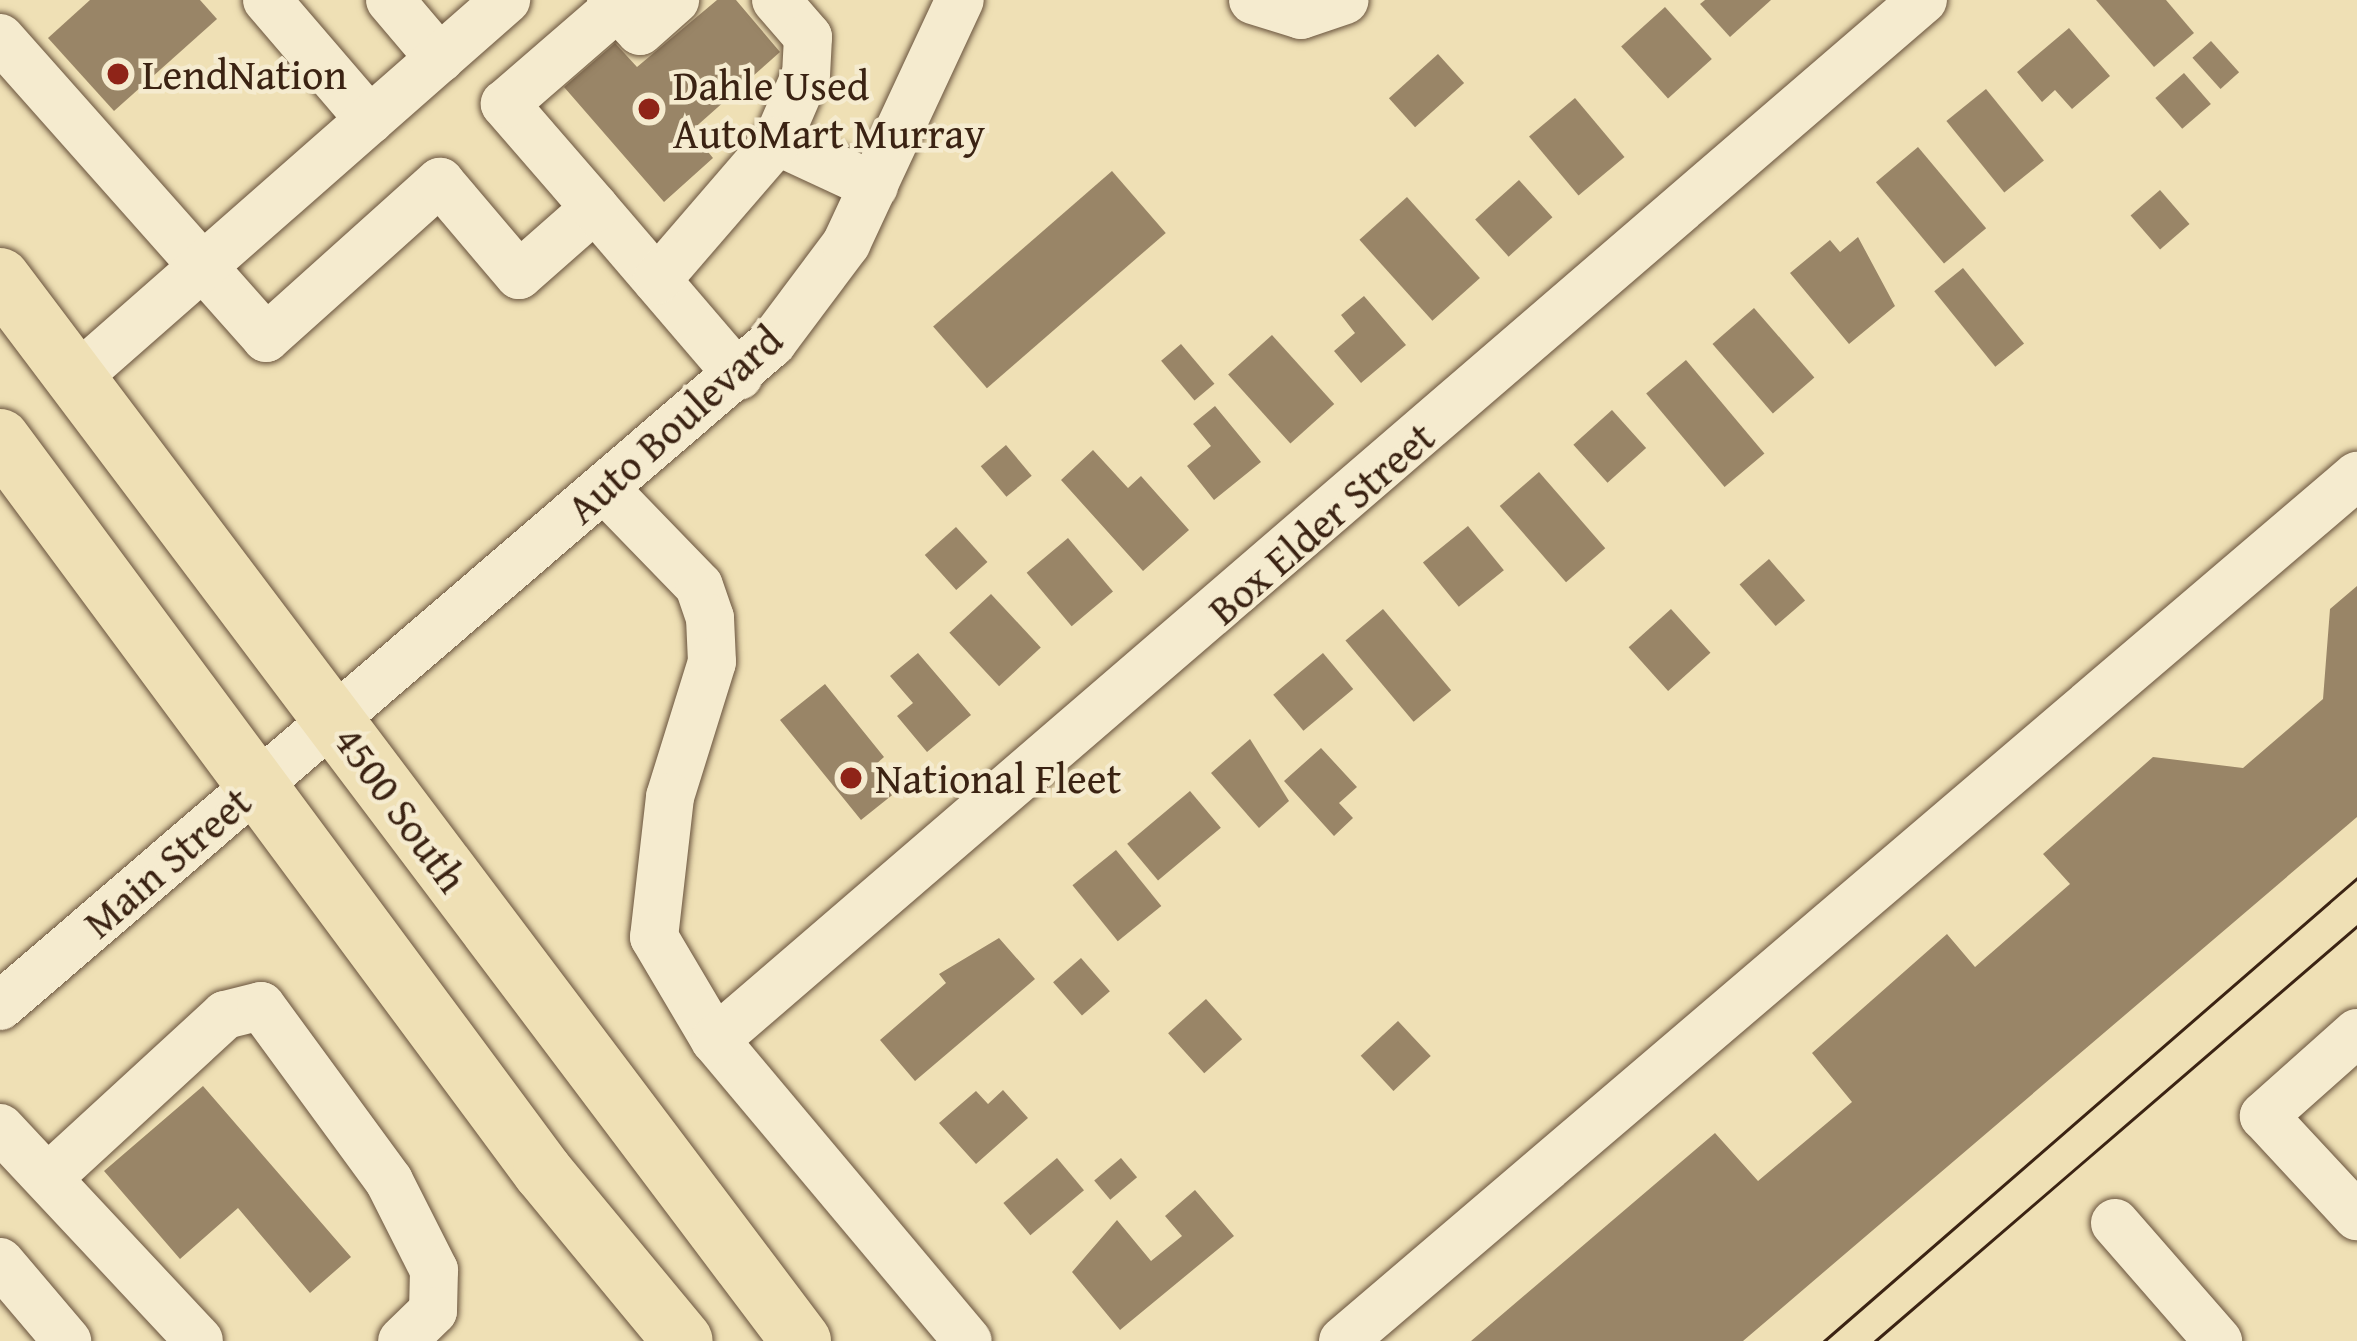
<!DOCTYPE html>
<html>
<head>
<meta charset="utf-8">
<style>
  body { margin:0 }
  #map { position:relative; width:2357px; height:1341px; overflow:hidden; background:#efe0b5; font-family:"Gentium Book Plus",serif }
  div>[style] { position:absolute }
  .building>* { inset:0; background:#998567; transform-origin:0 0 }
  .roads { filter:drop-shadow(0 0 3px #68523c) drop-shadow(0 0 3px #68523c) }
  .minor>* { height:48px; margin:-24px; padding:0 24px; transform-origin:24px; border-radius:24px; background:#f5ebcf }
  .major>* { height:60px; margin:-30px; padding:0 30px; transform-origin:30px; border-radius:30px; background:#efe0b5 }
  .tram>* { height:3px; margin:-1.5px; padding:0 1.5px; transform-origin:1.5px; border-radius:1.5px; background:#3b2313 }
  .dots>* { width:33px; height:33px; translate:-50% -50%; box-sizing:border-box; border:6px solid #f5ebcf; border-radius:50% }
  span { translate:-50% -50%; white-space:nowrap; text-align:center; line-height:1.15; -webkit-text-stroke:9px #f5ebcf; paint-order:stroke }
  .poi-label { font-size:42px; color:#3b2313 }
  .left { translate:0 -50%; text-align:left }
  .street-label { font-size:42px; color:#3b2313 }
</style>
</head>
<body>
<div id="map">
  <div class="building">
    <i style="clip-path:polygon(90px 0,200px 0,217px 19px,114px 111px,48px 38px)"></i>
    <i style="clip-path:polygon(717px 0,736px 0,780px 52px,691px 131px,713px 158px,664px 202px,564px 87px,615px 43px,637px 67px)"></i>
    <i style="clip-path:polygon(1771px 0,1730px 37px,1700px 4px,1705px 0)"></i>
    <i style="clip-path:polygon(2096px 0,2166px 0,2194px 33px,2154px 67px)"></i>
    <i style="left:1665px;top:7px;width:70px;height:59px;rotate:48deg"></i>
    <i style="clip-path:polygon(2069px 28px,2110px 76px,2072px 109px,2055px 90px,2042px 102px,2017px 72px)"></i>
    <i style="left:2211px;top:41px;width:42px;height:25px;rotate:48deg"></i>
    <i style="left:1438px;top:54px;width:39px;height:66px;rotate:48deg"></i>
    <i style="left:2184px;top:73px;width:41px;height:38px;rotate:49deg"></i>
    <i style="left:1986px;top:89px;width:92px;height:51px;rotate:51deg"></i>
    <i style="left:1575px;top:98px;width:77px;height:60px;rotate:50deg"></i>
    <i style="left:1918px;top:147px;width:106px;height:55px;rotate:50deg"></i>
    <i style="left:1112px;top:171px;width:82px;height:237px;rotate:49deg"></i>
    <i style="left:1519px;top:180px;width:50px;height:59px;rotate:48deg"></i>
    <i style="left:2160px;top:190px;width:45px;height:39px;rotate:49deg"></i>
    <i style="left:1407px;top:197px;width:109px;height:64px;rotate:48deg"></i>
    <i style="clip-path:polygon(1858px 237px,1895px 306px,1849px 344px,1790px 273px,1830px 240px,1840px 252px)"></i>
    <i style="left:1963px;top:268px;width:97px;height:37px;rotate:51deg"></i>
    <i style="clip-path:polygon(1364px 296px,1406px 345px,1361px 383px,1334px 351px,1355px 333px,1341px 315px)"></i>
    <i style="left:1754px;top:308px;width:92px;height:55px;rotate:49deg"></i>
    <i style="left:1272px;top:335px;width:93px;height:59px;rotate:48deg"></i>
    <i style="left:1181px;top:344px;width:52px;height:26px;rotate:50deg"></i>
    <i style="left:1686px;top:360px;width:122px;height:52px;rotate:50deg"></i>
    <i style="clip-path:polygon(1215px 406px,1261px 462px,1214px 500px,1187px 466px,1211px 446px,1193px 424px)"></i>
    <i style="left:1612px;top:410px;width:51px;height:52px;rotate:48deg"></i>
    <i style="left:1006px;top:445px;width:40px;height:33px;rotate:50deg"></i>
    <i style="clip-path:polygon(1093px 450px,1128px 488px,1141px 476px,1189px 530px,1143px 571px,1061px 480px)"></i>
    <i style="left:1539px;top:472px;width:101px;height:52px;rotate:49deg"></i>
    <i style="left:1468px;top:526px;width:57px;height:58px;rotate:51deg"></i>
    <i style="left:956px;top:527px;width:47px;height:42px;rotate:48deg"></i>
    <i style="left:1068px;top:538px;width:70px;height:54px;rotate:50deg"></i>
    <i style="left:1769px;top:559px;width:55px;height:39px;rotate:49deg"></i>
    <i style="clip-path:polygon(2357px 586px,2357px 817px,1743px 1341px,1471px 1341px,1715px 1133px,1758px 1181px,1852px 1102px,1812px 1053px,1947px 934px,1975px 967px,2070px 884px,2043px 854px,2153px 757px,2243px 768px,2323px 699px,2330px 609px)"></i>
    <i style="left:991px;top:594px;width:73px;height:57px;rotate:47deg"></i>
    <i style="left:1383px;top:609px;width:106px;height:49px;rotate:50deg"></i>
    <i style="left:1671px;top:609px;width:59px;height:57px;rotate:48deg"></i>
    <i style="clip-path:polygon(918px 653px,971px 715px,927px 752px,897px 716px,913px 703px,890px 676px)"></i>
    <i style="left:1323px;top:653px;width:47px;height:65px;rotate:50deg"></i>
    <i style="clip-path:polygon(825px 684px,884px 757px,875px 765px,896px 792px,861px 820px,780px 720px)"></i>
    <i style="clip-path:polygon(1250px 739px,1289px 801px,1259px 828px,1211px 773px)"></i>
    <i style="clip-path:polygon(1321px 748px,1357px 787px,1339px 803px,1353px 818px,1334px 836px,1284px 781px)"></i>
    <i style="left:1190px;top:791px;width:48px;height:82px;rotate:50deg"></i>
    <i style="left:1116px;top:850px;width:72px;height:56px;rotate:51deg"></i>
    <i style="clip-path:polygon(999px 938px,1035px 979px,915px 1081px,880px 1040px,946px 983px,939px 974px)"></i>
    <i style="left:1081px;top:958px;width:44px;height:37px;rotate:49deg"></i>
    <i style="left:1206px;top:999px;width:54px;height:51px;rotate:48deg"></i>
    <i style="left:1398px;top:1021px;width:48px;height:51px;rotate:47deg"></i>
    <i style="clip-path:polygon(203px 1086px,351px 1257px,310px 1293px,238px 1208px,180px 1259px,104px 1171px)"></i>
    <i style="clip-path:polygon(1003px 1090px,1028px 1118px,976px 1164px,939px 1123px,976px 1091px,988px 1104px)"></i>
    <i style="left:1057px;top:1158px;width:42px;height:70px;rotate:50deg"></i>
    <i style="left:1121px;top:1158px;width:25px;height:35px;rotate:50deg"></i>
    <i style="clip-path:polygon(1195px 1190px,1234px 1236px,1120px 1330px,1072px 1272px,1117px 1220px,1151px 1261px,1182px 1236px,1165px 1216px)"></i>
  </div>
  <div class="roads">
    <div class="minor">
      <i style="left:267px;top:0;width:158px;rotate:49.4deg"></i>
      <i style="left:390px;top:0;width:77px;rotate:49.7deg"></i>
      <i style="left:611px;top:0;width:42px;rotate:46.9deg"></i>
      <i style="left:640px;top:31px;width:47px;rotate:-41.5deg"></i>
      <i style="left:776px;top:0;width:49px;rotate:49.1deg"></i>
      <i style="left:808px;top:37px;width:37px;rotate:93deg"></i>
      <i style="left:806px;top:74px;width:73px;rotate:113.4deg"></i>
      <i style="left:777px;top:141px;width:107px;rotate:24.9deg"></i>
      <i style="left:1253px;top:0;width:50px;rotate:17.4deg"></i>
      <i style="left:1301px;top:15px;width:46px;rotate:-18.8deg"></i>
      <i style="left:0;top:38px;width:401px;rotate:48.4deg"></i>
      <i style="left:266px;top:338px;width:234px;rotate:-41.9deg"></i>
      <i style="left:440px;top:182px;width:122px;rotate:49.7deg"></i>
      <i style="left:519px;top:275px;width:101px;rotate:-41.4deg"></i>
      <i style="left:595px;top:208px;width:221px;rotate:49.4deg"></i>
      <i style="left:595px;top:208px;width:138px;rotate:-130.9deg"></i>
      <i style="left:505px;top:104px;width:148px;rotate:-40.9deg"></i>
      <i style="left:657px;top:280px;width:184px;rotate:-49.2deg"></i>
      <i style="left:78px;top:376px;width:570px;rotate:-41.3deg"></i>
      <i style="left:604px;top:488px;width:136px;rotate:45.9deg"></i>
      <i style="left:699px;top:586px;width:34px;rotate:71deg"></i>
      <i style="left:710px;top:618px;width:44px;rotate:87.4deg"></i>
      <i style="left:712px;top:662px;width:141px;rotate:107.3deg"></i>
      <i style="left:670px;top:797px;width:141px;rotate:96.5deg"></i>
      <i style="left:654px;top:937px;width:120px;rotate:59.4deg"></i>
      <i style="left:715px;top:1040px;width:393px;rotate:50deg"></i>
      <i style="left:0;top:1006px;width:1018px;rotate:-40.66deg"></i>
      <i style="left:772px;top:343px;width:124px;rotate:-53.2deg"></i>
      <i style="left:846px;top:244px;width:269px;rotate:-65deg"></i>
      <i style="left:2357px;top:1033px;width:125px;rotate:138.3deg"></i>
      <i style="left:2264px;top:1116px;width:137px;rotate:47.1deg"></i>
      <i style="left:715px;top:1040px;width:1594px;rotate:-40.73deg"></i>
      <i style="left:0;top:1128px;width:291px;rotate:46.9deg"></i>
      <i style="left:50px;top:1176px;width:238px;rotate:-42.6deg"></i>
      <i style="left:225px;top:1015px;width:37px;rotate:-14deg"></i>
      <i style="left:261px;top:1006px;width:217px;rotate:53.8deg"></i>
      <i style="left:389px;top:1181px;width:100px;rotate:63.2deg"></i>
      <i style="left:434px;top:1270px;width:41px;rotate:91.4deg"></i>
      <i style="left:433px;top:1311px;width:43px;rotate:135.9deg"></i>
      <i style="left:2115px;top:1223px;width:157px;rotate:48.9deg"></i>
      <i style="left:0;top:1262px;width:104px;rotate:49.7deg"></i>
      <i style="left:1343px;top:1341px;width:1333px;rotate:-40.47deg"></i>
    </div>
    <div class="major">
      <i style="left:0;top:278px;width:1331px;rotate:53deg"></i>
      <i style="left:0;top:439px;width:912px;rotate:53.47deg"></i>
      <i style="left:543px;top:1172px;width:219px;rotate:50.4deg"></i>
    </div>
  </div>
  <div class="tram">
    <i style="left:1824px;top:1341px;width:706px;rotate:-40.98deg"></i>
    <i style="left:1875px;top:1341px;width:636px;rotate:-40.73deg"></i>
  </div>
  <div class="dots">
    <i style="left:118px;top:74px;background:#8f2418"></i>
    <i style="left:649px;top:109px;background:#8f2418"></i>
    <i style="left:851px;top:778px;background:#8f2418"></i>
  </div>
  <div class="poi-label">
    <span class="left" style="left:142px;top:74px">LendNation</span>
    <span class="left" style="left:673px;top:109px">Dahle Used<br>AutoMart Murray</span>
    <span class="left" style="left:875px;top:778px">National Fleet</span>
  </div>
  <div class="street-label">
    <span style="left:674px;top:424px;rotate:-42deg">Auto Boulevard</span>
    <span style="left:1321px;top:523px;rotate:-41deg">Box Elder Street</span>
    <span style="left:401px;top:809px;rotate:54deg">4500 South</span>
    <span style="left:167px;top:862px;rotate:-41deg">Main Street</span>
  </div>
</div>
</body>
</html>
